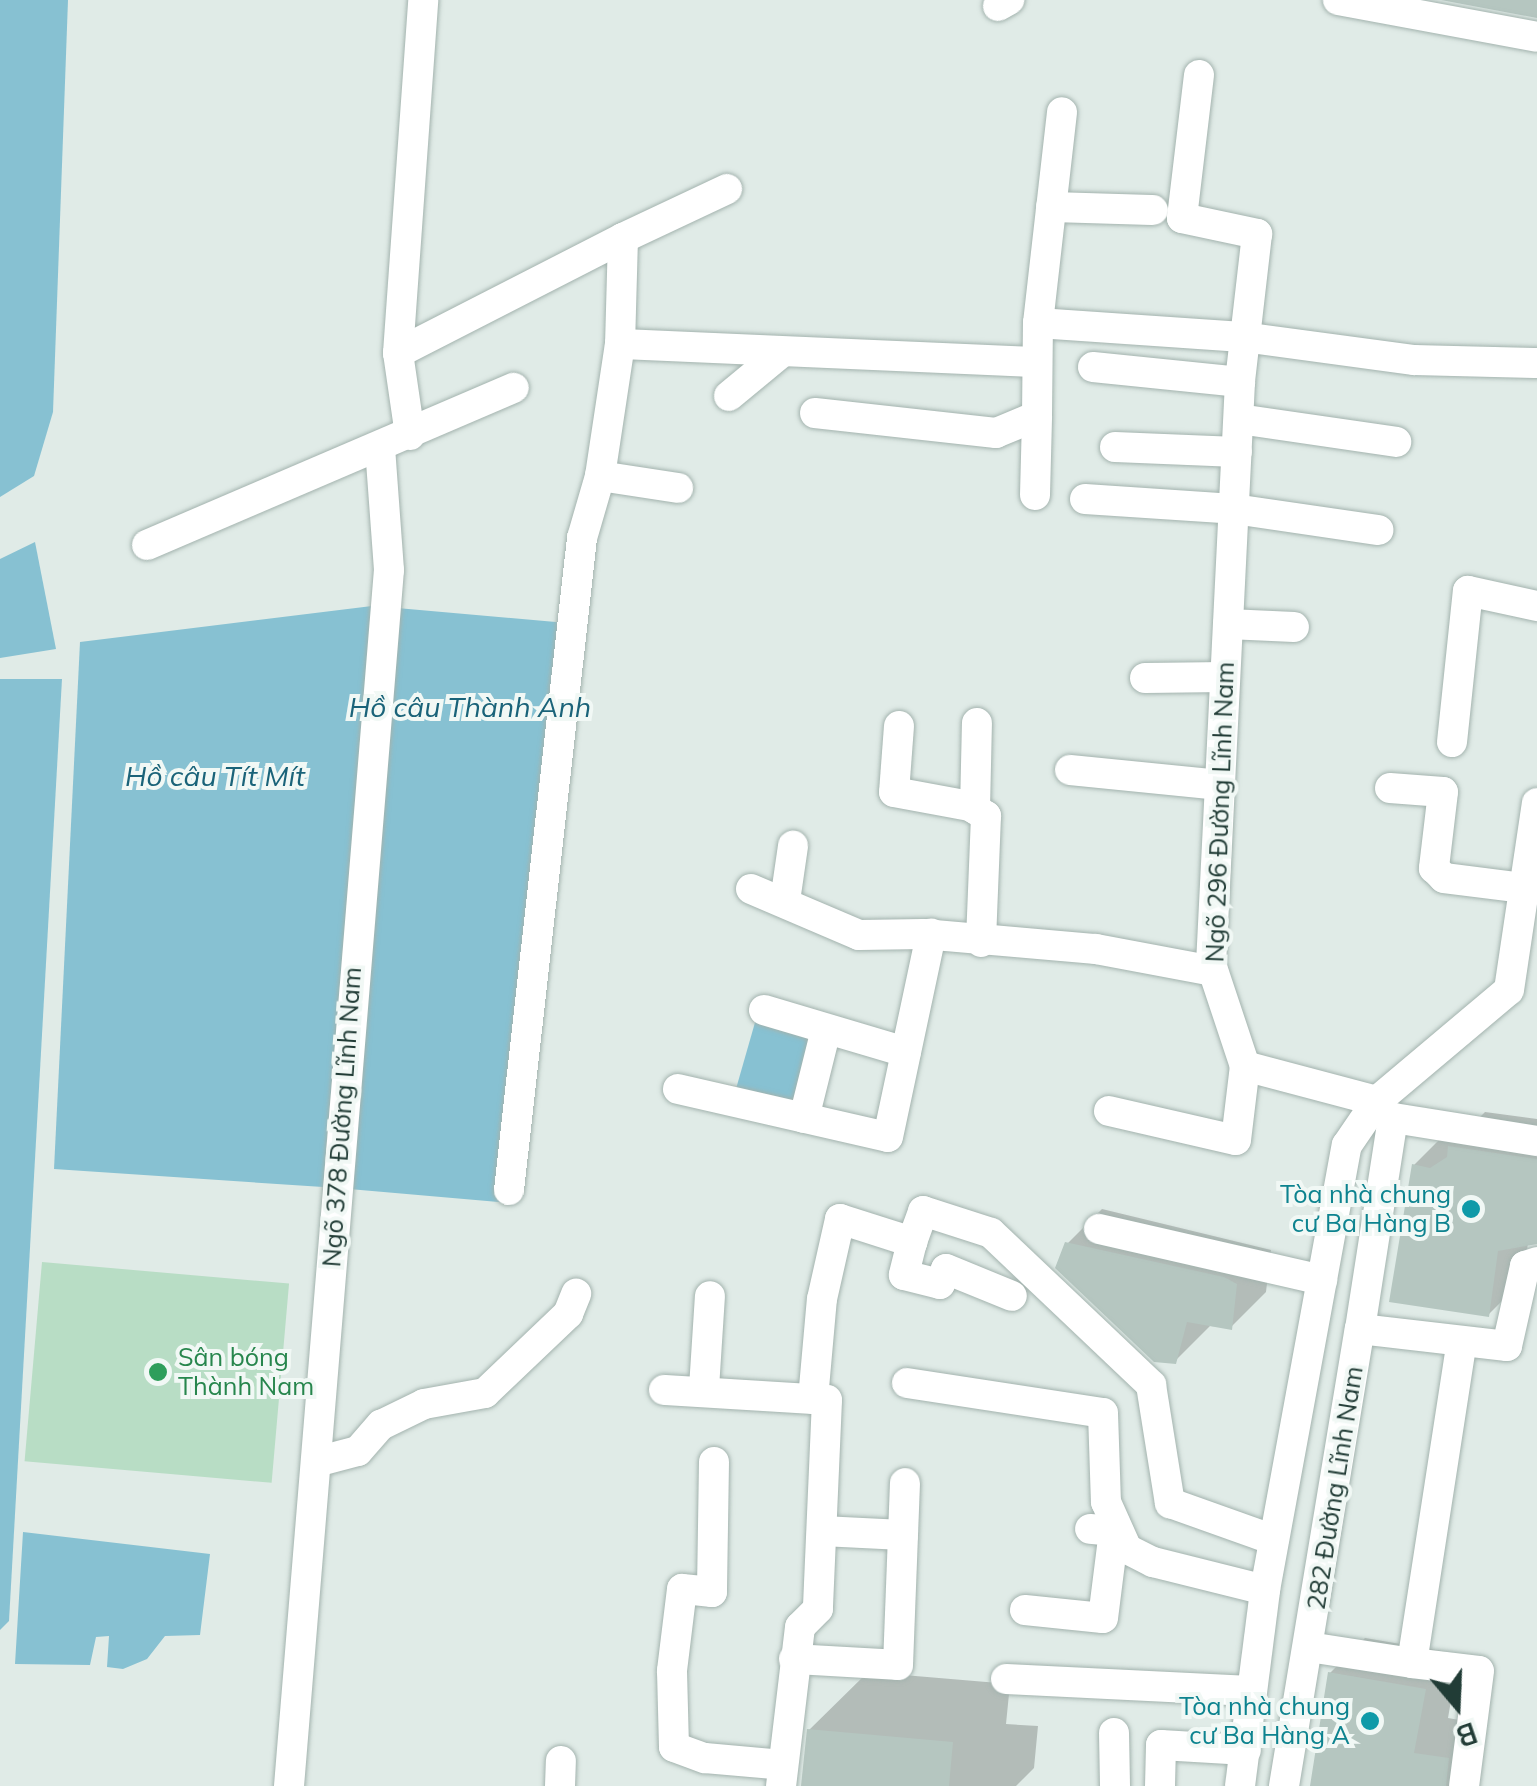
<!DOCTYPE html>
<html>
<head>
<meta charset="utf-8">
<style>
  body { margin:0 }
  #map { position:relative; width:1537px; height:1786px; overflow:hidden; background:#e0ebe7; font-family:Mulish,sans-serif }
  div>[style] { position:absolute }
  .green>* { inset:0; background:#b8ddc5; transform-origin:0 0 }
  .water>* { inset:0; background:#87c1d2; transform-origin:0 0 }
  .shadow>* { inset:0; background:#0003 }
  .building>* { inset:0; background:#b5c6c0 }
  .roads { filter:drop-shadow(0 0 2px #a3b3ae) drop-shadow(0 0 2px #a3b3ae) }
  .minor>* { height:30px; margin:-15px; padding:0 15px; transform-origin:15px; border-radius:15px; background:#fff }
  .dots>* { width:28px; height:28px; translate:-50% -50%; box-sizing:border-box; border:5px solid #f1f8f5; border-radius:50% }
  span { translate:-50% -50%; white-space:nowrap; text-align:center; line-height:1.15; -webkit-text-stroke:8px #f1f8f5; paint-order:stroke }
  .street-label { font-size:25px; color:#213c36 }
  .culture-label { font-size:25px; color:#0d838f }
  .right { translate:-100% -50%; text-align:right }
  .leisure-label { font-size:25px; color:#27864d }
  .left { translate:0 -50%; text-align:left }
  .water-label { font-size:28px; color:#1a6379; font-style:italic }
  .north { position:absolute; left:1407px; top:1656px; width:100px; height:100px; -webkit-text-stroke:8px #f1f8f5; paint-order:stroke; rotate:161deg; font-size:28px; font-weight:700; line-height:40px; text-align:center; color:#213c36 }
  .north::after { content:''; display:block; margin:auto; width:35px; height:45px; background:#213c36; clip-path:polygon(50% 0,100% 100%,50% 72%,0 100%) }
</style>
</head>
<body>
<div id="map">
  <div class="green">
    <i style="left:42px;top:1262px;width:248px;height:200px;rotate:5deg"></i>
  </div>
  <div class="water">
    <i style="clip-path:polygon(0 0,68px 0,53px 412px,34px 476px,0 497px)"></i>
    <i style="clip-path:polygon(35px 542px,56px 649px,0 658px,0 559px)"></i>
    <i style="clip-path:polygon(372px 606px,323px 1187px,54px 1169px,80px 642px)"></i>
    <i style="left:397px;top:608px;width:165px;height:583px;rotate:5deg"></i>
    <i style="clip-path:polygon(0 679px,62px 679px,9px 1621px,0 1630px)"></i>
    <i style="left:758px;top:1012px;width:65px;height:80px;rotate:16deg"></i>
    <i style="clip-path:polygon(23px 1532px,210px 1554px,200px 1635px,165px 1636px,147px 1659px,123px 1669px,107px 1667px,109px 1636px,96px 1637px,90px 1665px,15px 1664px)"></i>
  </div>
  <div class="shadow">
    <i style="clip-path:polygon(1485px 1112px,1537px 1119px,1537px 1241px,1528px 1243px,1523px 1280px,1488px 1315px,1392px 1300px,1414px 1165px,1449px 1130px,1464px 1133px)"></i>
    <i style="clip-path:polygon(1102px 1209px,1271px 1250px,1266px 1292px,1231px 1327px,1210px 1326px,1175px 1361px,1067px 1244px)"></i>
    <i style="clip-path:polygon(1365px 1638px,1459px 1654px,1448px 1718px,1482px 1724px,1477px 1786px,1313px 1786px,1330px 1673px)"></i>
    <i style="clip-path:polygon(868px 1672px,1010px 1684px,1006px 1724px,1038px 1726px,1034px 1768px,1016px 1786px,834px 1786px,809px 1730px)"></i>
  </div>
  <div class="building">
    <i style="clip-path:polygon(1441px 0,1537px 0,1537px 18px)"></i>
    <i style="clip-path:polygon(1448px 1146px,1537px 1159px,1537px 1244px,1498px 1251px,1489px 1317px,1389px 1302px,1412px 1164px,1430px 1168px,1447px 1157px)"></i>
    <i style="clip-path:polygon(1065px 1242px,1224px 1277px,1237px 1284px,1232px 1330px,1187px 1322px,1176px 1364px,1154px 1362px,1055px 1268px)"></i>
    <i style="clip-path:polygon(1328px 1672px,1426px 1689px,1414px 1753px,1449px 1758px,1446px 1786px,1310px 1786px)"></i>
    <i style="clip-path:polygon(807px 1729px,953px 1742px,949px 1786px,801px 1786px)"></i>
  </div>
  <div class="roads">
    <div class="minor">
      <i style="left:1338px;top:0;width:202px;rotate:10.5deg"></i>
      <i style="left:998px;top:6px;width:13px;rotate:-29deg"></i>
      <i style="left:1199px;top:75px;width:144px;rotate:96.8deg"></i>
      <i style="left:1182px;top:218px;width:77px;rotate:12deg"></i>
      <i style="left:1257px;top:234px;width:149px;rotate:96.6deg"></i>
      <i style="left:1240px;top:382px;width:583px;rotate:92.85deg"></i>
      <i style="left:1211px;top:964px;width:108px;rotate:71.6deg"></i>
      <i style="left:1245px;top:1066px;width:137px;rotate:14.9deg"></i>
      <i style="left:1051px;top:207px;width:102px;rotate:1.7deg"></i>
      <i style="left:623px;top:238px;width:115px;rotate:-25.2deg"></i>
      <i style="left:1038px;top:323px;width:205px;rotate:3.9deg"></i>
      <i style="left:1243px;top:337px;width:173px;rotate:7.7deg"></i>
      <i style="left:1414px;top:360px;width:123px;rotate:1.4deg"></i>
      <i style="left:398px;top:353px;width:253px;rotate:-27.1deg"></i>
      <i style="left:623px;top:238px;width:106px;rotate:91.6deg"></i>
      <i style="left:1093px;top:367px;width:148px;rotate:5.8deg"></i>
      <i style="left:729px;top:396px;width:67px;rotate:-39.6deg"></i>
      <i style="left:815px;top:413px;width:182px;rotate:6.3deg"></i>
      <i style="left:996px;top:433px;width:44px;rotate:-22.5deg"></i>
      <i style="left:1037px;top:416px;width:93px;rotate:-89.4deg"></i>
      <i style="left:1038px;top:323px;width:212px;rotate:-83.5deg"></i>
      <i style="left:1239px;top:419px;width:159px;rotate:8.3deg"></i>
      <i style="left:410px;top:435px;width:83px;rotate:-98.3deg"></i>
      <i style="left:398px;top:353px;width:354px;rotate:-85.9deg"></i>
      <i style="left:1115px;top:447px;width:122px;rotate:2.3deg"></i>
      <i style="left:600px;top:476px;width:79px;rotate:8.7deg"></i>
      <i style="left:1035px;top:495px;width:79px;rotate:-88.5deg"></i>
      <i style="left:1085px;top:499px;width:149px;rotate:3.8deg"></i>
      <i style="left:1234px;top:509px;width:146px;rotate:8.3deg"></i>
      <i style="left:147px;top:545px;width:399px;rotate:-23.2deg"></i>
      <i style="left:1228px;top:624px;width:66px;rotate:2.6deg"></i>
      <i style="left:1145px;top:678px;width:80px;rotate:-0.7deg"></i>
      <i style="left:899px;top:726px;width:66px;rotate:94.3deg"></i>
      <i style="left:894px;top:792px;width:77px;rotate:10.4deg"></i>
      <i style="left:970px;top:806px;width:19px;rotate:32deg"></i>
      <i style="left:986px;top:816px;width:126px;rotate:92.3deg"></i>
      <i style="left:1452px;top:742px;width:152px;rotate:-84deg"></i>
      <i style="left:1468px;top:591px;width:71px;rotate:12.3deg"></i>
      <i style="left:1070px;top:770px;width:151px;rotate:5.7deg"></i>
      <i style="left:1390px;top:788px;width:53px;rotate:4.3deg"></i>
      <i style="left:1443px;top:792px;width:77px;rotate:96.8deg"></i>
      <i style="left:1434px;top:868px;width:14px;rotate:45deg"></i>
      <i style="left:1444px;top:878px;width:81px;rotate:7.1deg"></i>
      <i style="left:975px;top:809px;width:86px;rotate:-88.7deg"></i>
      <i style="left:751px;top:889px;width:117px;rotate:23.1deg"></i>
      <i style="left:859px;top:935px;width:64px;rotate:-0.9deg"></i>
      <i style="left:923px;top:934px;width:174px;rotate:5deg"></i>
      <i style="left:1096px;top:949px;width:119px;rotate:10.6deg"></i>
      <i style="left:785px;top:901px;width:56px;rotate:-81.7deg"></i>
      <i style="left:764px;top:1010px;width:148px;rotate:16.5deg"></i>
      <i style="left:678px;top:1089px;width:215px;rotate:12.9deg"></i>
      <i style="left:888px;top:1137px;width:208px;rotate:-78deg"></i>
      <i style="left:1109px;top:1111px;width:130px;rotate:12.9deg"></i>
      <i style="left:1236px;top:1140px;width:75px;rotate:-83.1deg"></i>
      <i style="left:804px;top:1118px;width:91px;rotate:-76deg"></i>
      <i style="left:1537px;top:1141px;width:146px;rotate:-170.9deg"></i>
      <i style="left:1393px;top:1118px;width:214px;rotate:98.9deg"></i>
      <i style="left:1360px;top:1329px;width:148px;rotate:6.6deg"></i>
      <i style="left:1507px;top:1346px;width:82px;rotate:-77.3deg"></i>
      <i style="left:1525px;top:1266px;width:13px;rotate:-18deg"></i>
      <i style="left:509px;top:1190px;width:656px;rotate:-83.61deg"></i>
      <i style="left:582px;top:538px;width:65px;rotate:-73.8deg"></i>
      <i style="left:600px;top:476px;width:134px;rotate:-81.4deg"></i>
      <i style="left:620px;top:344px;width:416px;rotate:2.5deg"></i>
      <i style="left:1099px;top:1229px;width:229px;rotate:12.9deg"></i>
      <i style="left:912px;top:1242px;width:34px;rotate:104deg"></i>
      <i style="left:904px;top:1275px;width:37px;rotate:14deg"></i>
      <i style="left:940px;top:1284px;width:16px;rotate:-68deg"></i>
      <i style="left:946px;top:1269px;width:71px;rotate:22.2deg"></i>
      <i style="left:907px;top:1383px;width:198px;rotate:8.7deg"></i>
      <i style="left:1103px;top:1413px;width:89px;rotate:88.1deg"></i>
      <i style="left:1106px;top:1502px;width:51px;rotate:65.9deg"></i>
      <i style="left:1127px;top:1549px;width:29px;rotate:27deg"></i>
      <i style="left:1153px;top:1562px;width:115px;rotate:14deg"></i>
      <i style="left:704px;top:1388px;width:92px;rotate:-86.3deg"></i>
      <i style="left:664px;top:1390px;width:163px;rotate:3.5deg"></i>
      <i style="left:827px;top:1400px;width:209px;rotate:92.5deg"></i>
      <i style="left:818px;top:1609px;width:25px;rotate:135deg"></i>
      <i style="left:800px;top:1627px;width:160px;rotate:96.8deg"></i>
      <i style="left:813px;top:1399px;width:100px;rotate:-84.9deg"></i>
      <i style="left:822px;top:1299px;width:82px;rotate:-77.3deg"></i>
      <i style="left:840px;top:1219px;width:76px;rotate:17.7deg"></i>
      <i style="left:912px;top:1242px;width:33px;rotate:-70deg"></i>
      <i style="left:923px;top:1211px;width:71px;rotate:17.9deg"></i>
      <i style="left:991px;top:1233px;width:221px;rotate:43.5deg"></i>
      <i style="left:1151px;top:1385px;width:120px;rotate:80.9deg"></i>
      <i style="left:1170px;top:1503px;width:110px;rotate:19.6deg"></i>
      <i style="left:316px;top:1462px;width:43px;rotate:-14.7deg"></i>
      <i style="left:358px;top:1451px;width:35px;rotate:-49deg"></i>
      <i style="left:381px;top:1425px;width:48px;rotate:-26deg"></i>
      <i style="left:424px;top:1404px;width:62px;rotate:-10.2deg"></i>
      <i style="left:485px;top:1393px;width:115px;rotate:-43.6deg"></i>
      <i style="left:568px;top:1314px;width:22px;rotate:-68deg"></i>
      <i style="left:714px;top:1462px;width:130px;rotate:90.9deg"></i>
      <i style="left:712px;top:1592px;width:30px;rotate:-174deg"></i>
      <i style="left:682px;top:1589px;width:83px;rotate:97deg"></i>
      <i style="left:672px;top:1671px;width:76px;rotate:88.5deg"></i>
      <i style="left:674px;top:1747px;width:33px;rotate:20deg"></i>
      <i style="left:705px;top:1758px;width:78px;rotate:5.1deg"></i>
      <i style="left:822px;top:1531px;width:81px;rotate:2.8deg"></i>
      <i style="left:1025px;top:1610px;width:78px;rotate:5.9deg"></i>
      <i style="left:1103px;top:1618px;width:88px;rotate:-82.8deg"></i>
      <i style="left:1114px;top:1531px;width:24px;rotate:-175deg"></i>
      <i style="left:1309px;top:1647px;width:104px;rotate:8.8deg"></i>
      <i style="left:1412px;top:1663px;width:322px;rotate:-81.2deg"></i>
      <i style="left:794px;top:1659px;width:104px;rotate:3.3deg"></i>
      <i style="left:898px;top:1665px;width:182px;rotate:-87.8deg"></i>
      <i style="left:1412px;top:1663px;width:67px;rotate:6.8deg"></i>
      <i style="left:1479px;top:1671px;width:116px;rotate:97.4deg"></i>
      <i style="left:1006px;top:1679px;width:245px;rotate:2.8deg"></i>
      <i style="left:1114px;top:1733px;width:53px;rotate:88.9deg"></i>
      <i style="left:289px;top:1786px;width:1220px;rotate:-85.3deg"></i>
      <i style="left:389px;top:570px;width:122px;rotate:-94.2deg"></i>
      <i style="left:560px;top:1786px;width:25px;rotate:-88deg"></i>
      <i style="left:1160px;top:1786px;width:41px;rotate:-88.6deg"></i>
      <i style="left:1161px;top:1745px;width:85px;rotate:3.4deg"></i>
      <i style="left:1240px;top:1786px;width:198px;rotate:-82.7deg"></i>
      <i style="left:1265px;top:1590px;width:452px;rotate:-79.6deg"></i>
      <i style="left:1347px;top:1145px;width:53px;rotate:-55.7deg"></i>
      <i style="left:1377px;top:1101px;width:172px;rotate:-40.1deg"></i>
      <i style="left:1509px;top:990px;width:189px;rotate:-81.5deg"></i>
      <i style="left:1284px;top:1786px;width:463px;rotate:-80.6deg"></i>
    </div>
  </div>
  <div class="dots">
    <i style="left:1471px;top:1209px;background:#0f9aa8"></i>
    <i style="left:158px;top:1372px;background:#2e9e5b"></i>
    <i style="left:1370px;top:1721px;background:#0f9aa8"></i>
  </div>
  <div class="street-label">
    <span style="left:1220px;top:812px;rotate:-88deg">Ngõ 296 Đường Lĩnh Nam</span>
    <span style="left:342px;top:1117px;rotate:-86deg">Ngõ 378 Đường Lĩnh Nam</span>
    <span style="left:1335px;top:1488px;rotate:-81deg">282 Đường Lĩnh Nam</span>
  </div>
  <div class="culture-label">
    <span class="right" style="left:1451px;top:1209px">Tòa nhà chung<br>cư Ba Hàng B</span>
    <span class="right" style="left:1350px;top:1721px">Tòa nhà chung<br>cư Ba Hàng A</span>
  </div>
  <div class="leisure-label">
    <span class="left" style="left:178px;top:1372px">Sân bóng<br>Thành Nam</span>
  </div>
  <div class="water-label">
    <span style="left:470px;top:707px">Hồ câu Thành Anh</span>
    <span style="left:215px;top:776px">Hồ câu Tít Mít</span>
  </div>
  <div class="north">B</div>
</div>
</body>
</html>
